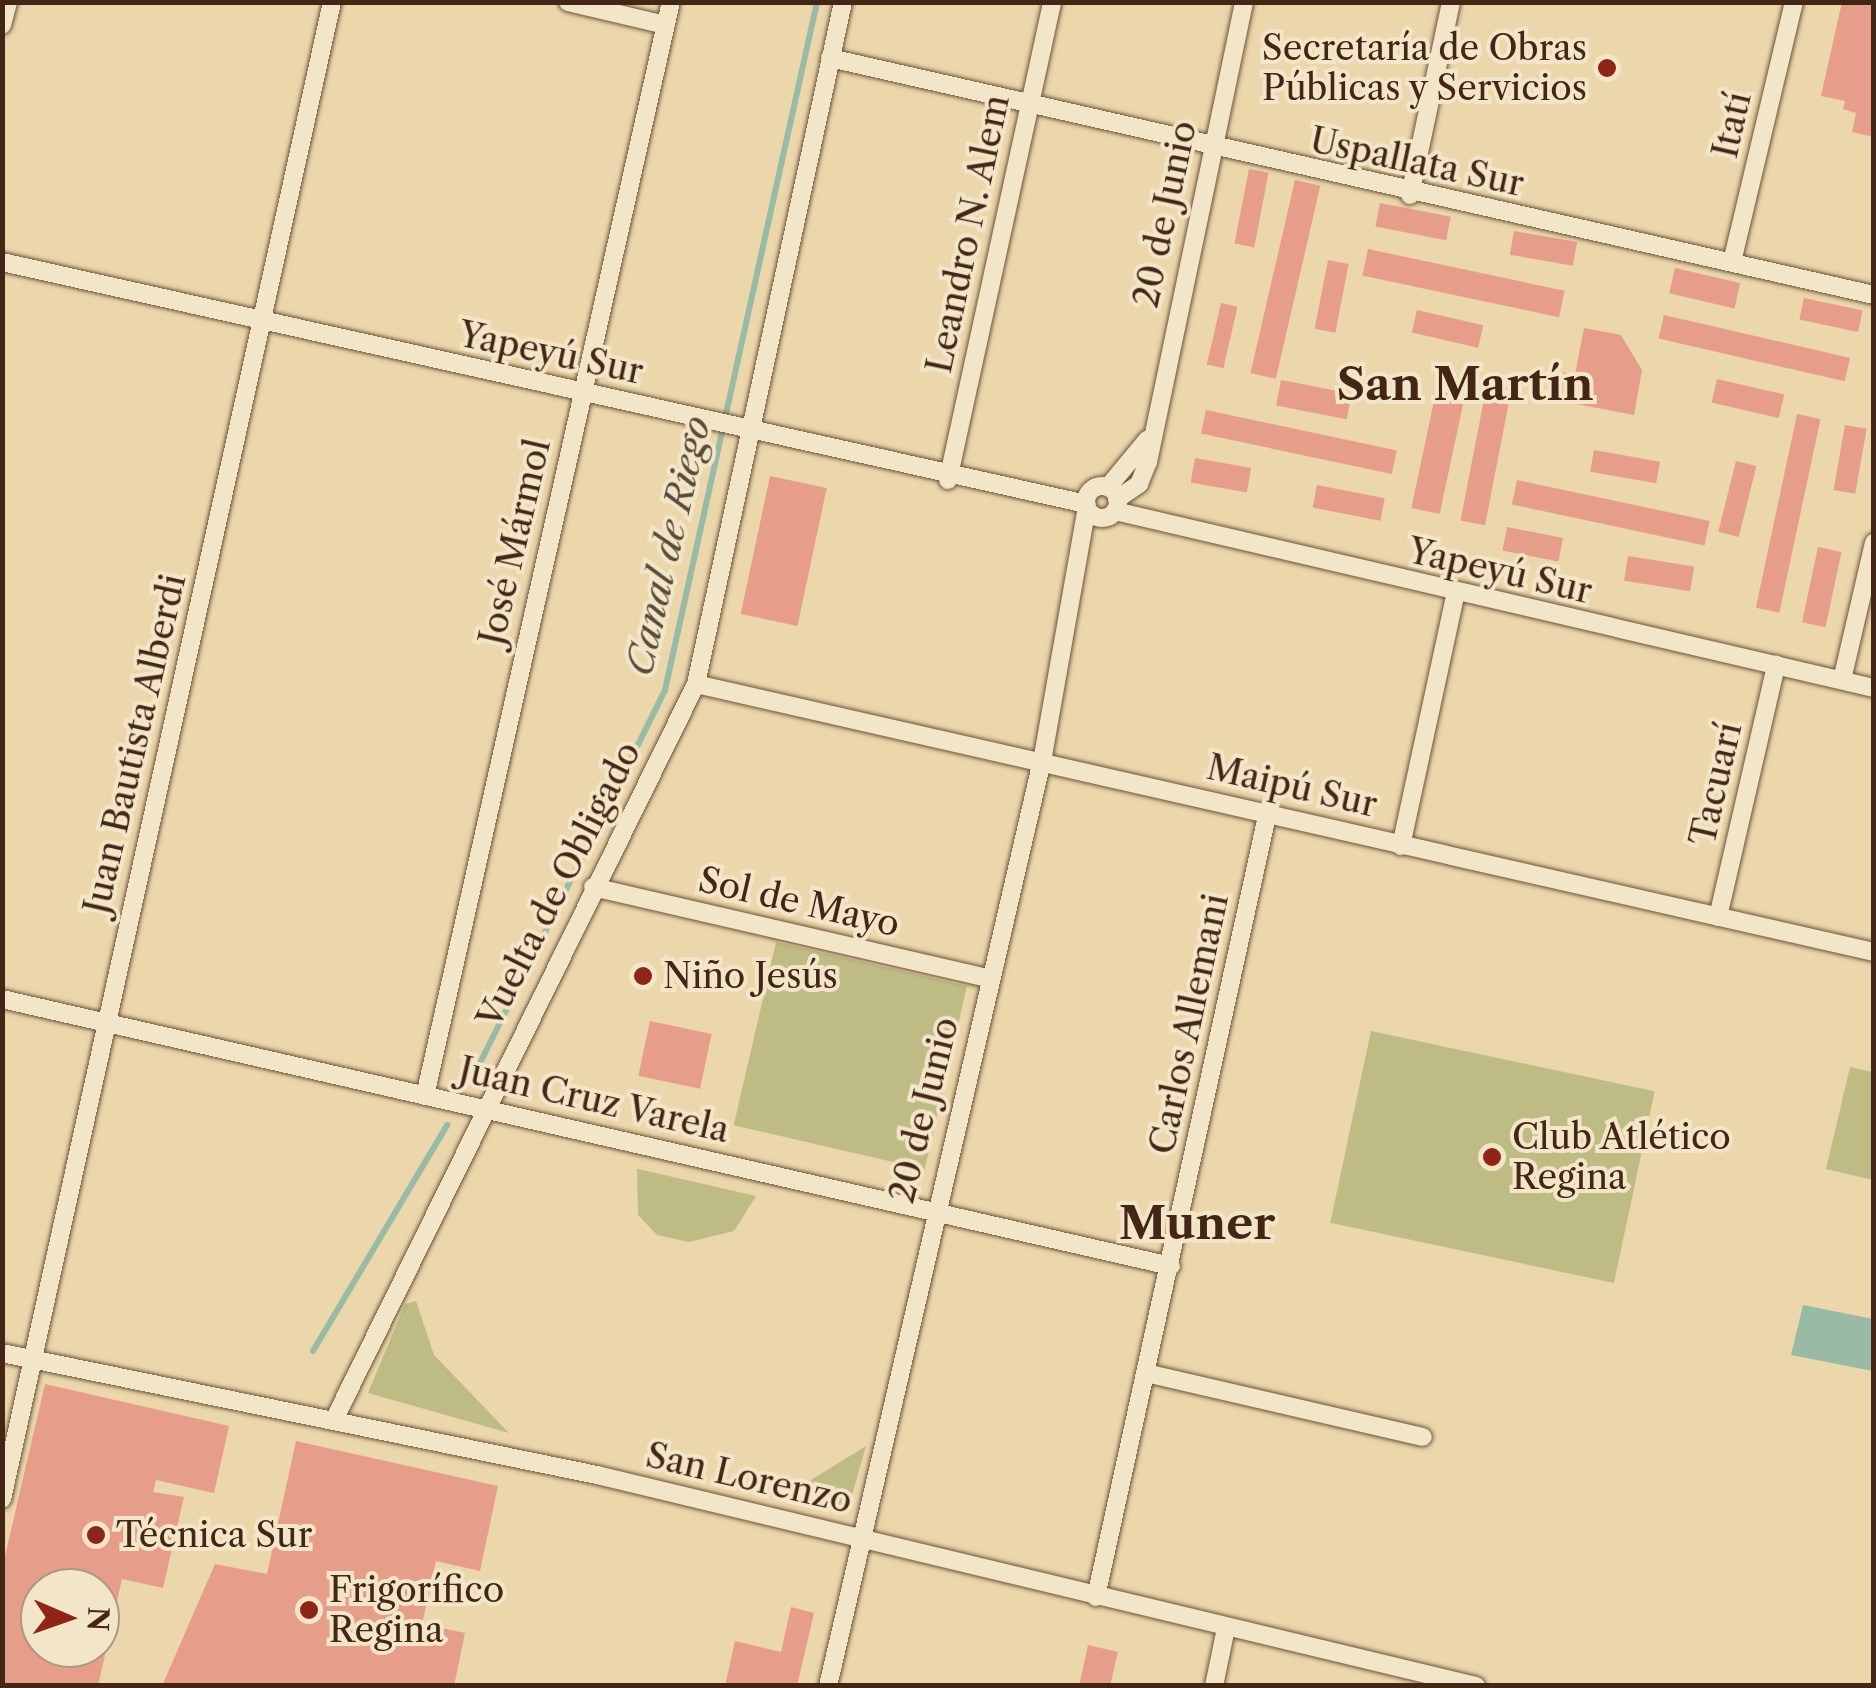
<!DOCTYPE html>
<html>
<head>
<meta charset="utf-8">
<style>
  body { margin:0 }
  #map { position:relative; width:1876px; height:1688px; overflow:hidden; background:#ebd7ab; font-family:"Libre Caslon Text",serif }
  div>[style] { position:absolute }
  .green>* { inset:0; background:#bebc84; transform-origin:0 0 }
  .water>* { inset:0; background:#99baa4 }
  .stream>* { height:6px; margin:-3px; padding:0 3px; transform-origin:3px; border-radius:3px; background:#99baa4 }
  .building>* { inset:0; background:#e69d89; transform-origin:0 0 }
  .roads { filter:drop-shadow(0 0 2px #6d523a) drop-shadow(0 0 2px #6d523a) }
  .minor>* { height:18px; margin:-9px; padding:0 9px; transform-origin:9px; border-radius:9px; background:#f2e5c8 }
  .minor>.ring { margin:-9px; padding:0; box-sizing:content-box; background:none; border:18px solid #f2e5c8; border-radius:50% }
  .dots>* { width:28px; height:28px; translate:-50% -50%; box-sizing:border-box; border:5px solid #f2e5c8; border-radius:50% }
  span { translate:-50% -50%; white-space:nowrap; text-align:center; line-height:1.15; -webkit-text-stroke:8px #f2e5c8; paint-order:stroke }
  .poi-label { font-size:35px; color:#432615 }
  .right { translate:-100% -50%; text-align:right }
  .left { translate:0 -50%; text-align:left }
  .street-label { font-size:35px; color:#432615 }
  .water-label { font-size:38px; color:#584b39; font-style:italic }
  .district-label { font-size:45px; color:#432615; font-weight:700 }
  .frame { position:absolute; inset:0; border:5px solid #432615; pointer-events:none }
  .north { position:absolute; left:20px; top:1568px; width:100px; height:100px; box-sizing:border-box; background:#f2e5c8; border:2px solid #ac9980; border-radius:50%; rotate:92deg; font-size:28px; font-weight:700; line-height:40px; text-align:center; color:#432615 }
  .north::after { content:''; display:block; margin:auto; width:35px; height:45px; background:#8f2418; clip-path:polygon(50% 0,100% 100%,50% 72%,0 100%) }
</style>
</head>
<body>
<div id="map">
  <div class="green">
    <i style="left:776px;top:942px;width:196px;height:188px;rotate:13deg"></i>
    <i style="left:1371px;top:1031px;width:290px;height:196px;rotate:12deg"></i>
    <i style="clip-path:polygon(1850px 1067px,1873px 1072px,1873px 1180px,1826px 1169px)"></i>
    <i style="clip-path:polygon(637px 1169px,638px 1169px,756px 1196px,734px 1231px,689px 1242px,657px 1235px,638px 1215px)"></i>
    <i style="clip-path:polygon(416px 1301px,434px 1355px,509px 1433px,368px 1393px,405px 1304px)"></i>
    <i style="clip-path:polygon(866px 1446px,848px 1509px,762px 1495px,801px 1486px)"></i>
  </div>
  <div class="water">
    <i style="clip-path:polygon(1803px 1305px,1873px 1319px,1873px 1371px,1791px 1355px)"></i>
  </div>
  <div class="stream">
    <i style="left:477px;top:1069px;width:423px;rotate:-63.6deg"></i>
    <i style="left:665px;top:690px;width:705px;rotate:-77.54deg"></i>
    <i style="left:313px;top:1351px;width:263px;rotate:-59.3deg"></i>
  </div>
  <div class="building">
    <i style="clip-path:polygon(1842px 2px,1874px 2px,1874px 137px,1852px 132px,1856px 113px,1843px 109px,1845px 101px,1821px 96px)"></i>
    <i style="left:1249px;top:169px;width:20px;height:76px;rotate:11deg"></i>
    <i style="left:1295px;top:180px;width:26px;height:198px;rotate:13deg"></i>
    <i style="left:1380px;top:203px;width:72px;height:24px;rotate:11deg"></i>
    <i style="left:1514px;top:231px;width:64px;height:24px;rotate:10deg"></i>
    <i style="left:1368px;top:249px;width:201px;height:27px;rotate:12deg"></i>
    <i style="left:1328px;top:260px;width:21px;height:70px;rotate:11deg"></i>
    <i style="left:1675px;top:268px;width:67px;height:26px;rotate:13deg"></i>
    <i style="left:1804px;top:298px;width:60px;height:22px;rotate:12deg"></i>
    <i style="left:1221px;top:303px;width:17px;height:63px;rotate:13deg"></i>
    <i style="left:1417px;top:310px;width:68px;height:23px;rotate:13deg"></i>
    <i style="left:1664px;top:315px;width:191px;height:24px;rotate:13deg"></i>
    <i style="clip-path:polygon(1584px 328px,1621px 335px,1642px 370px,1634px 415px,1550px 399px,1553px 371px,1575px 374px)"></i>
    <i style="left:1440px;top:373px;width:29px;height:138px;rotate:12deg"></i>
    <i style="left:1717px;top:379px;width:69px;height:24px;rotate:13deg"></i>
    <i style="left:1281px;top:380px;width:72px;height:26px;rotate:11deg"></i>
    <i style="left:1487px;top:384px;width:25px;height:139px;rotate:11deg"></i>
    <i style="left:1206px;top:410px;width:195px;height:24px;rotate:12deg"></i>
    <i style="left:1797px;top:414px;width:24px;height:198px;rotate:12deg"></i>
    <i style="left:1845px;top:425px;width:22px;height:66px;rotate:10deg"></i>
    <i style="left:1594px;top:450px;width:67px;height:22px;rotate:10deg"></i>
    <i style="left:1195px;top:458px;width:57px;height:25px;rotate:10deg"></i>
    <i style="left:1736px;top:461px;width:21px;height:73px;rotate:14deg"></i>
    <i style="left:770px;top:476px;width:58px;height:141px;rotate:12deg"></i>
    <i style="left:1517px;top:480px;width:197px;height:25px;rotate:12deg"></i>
    <i style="left:1317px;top:485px;width:69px;height:23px;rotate:11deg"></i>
    <i style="left:1507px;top:527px;width:57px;height:24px;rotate:11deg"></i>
    <i style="left:1818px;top:547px;width:24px;height:77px;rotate:12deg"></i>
    <i style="left:1628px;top:556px;width:67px;height:25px;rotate:9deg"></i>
    <i style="left:650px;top:1021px;width:63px;height:56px;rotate:12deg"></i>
    <i style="clip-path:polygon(evenodd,45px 1384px,229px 1426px,214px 1493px,156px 1480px,153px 1492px,184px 1497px,163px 1588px,122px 1579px,98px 1686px,2px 1686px,2px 1569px,45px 1384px,40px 1588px,100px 1588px,100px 1648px,40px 1648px,40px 1588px)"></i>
    <i style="clip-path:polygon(296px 1441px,498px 1486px,480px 1571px,436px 1561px,422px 1624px,465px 1633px,454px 1686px,162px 1686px,215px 1564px,267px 1574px)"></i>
    <i style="clip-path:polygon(791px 1607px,814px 1613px,797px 1686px,725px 1686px,735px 1641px,781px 1652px)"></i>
    <i style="clip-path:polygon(1088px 1645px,1118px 1652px,1110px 1686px,1079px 1686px)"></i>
  </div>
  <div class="roads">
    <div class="minor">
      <i style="left:568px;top:2px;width:100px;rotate:13.3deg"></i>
      <i style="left:2px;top:25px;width:24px;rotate:-75deg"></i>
      <i style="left:830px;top:58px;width:1071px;rotate:12.79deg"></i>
      <i style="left:1410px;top:195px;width:197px;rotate:-78deg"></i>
      <i style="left:2px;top:262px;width:1111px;rotate:12.58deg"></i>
      <i style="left:1732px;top:262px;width:267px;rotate:-76.6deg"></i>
      <i style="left:948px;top:480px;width:489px;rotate:-77.7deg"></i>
      <i class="ring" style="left:1086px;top:486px;width:14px;height:14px"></i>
      <i style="left:1108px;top:487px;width:62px;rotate:-50.2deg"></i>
      <i style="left:1117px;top:499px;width:27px;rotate:-34deg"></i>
      <i style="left:1139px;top:484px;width:24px;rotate:-68deg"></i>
      <i style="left:1148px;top:462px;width:470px;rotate:-78.2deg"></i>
      <i style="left:1115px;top:511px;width:779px;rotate:13.13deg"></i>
      <i style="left:1842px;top:680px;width:141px;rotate:-76.9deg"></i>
      <i style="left:696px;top:684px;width:1208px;rotate:12.82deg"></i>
      <i style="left:1401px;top:846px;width:256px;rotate:-77.8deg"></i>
      <i style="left:593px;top:887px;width:408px;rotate:13deg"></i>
      <i style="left:1718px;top:917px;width:259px;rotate:-77deg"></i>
      <i style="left:2px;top:999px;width:1199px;rotate:12.87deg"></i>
      <i style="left:425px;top:1096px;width:1121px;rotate:-77.33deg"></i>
      <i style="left:2px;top:1353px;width:607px;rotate:11.59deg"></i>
      <i style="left:597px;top:1475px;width:904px;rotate:13.5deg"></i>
      <i style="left:1146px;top:1373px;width:284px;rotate:13deg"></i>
      <i style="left:334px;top:1420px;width:820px;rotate:-63.81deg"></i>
      <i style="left:696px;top:684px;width:698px;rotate:-77.84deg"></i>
      <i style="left:2px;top:1499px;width:1533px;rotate:-77.57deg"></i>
      <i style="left:1096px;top:1597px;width:800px;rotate:-77.65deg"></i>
      <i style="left:828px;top:1686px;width:955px;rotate:-76.98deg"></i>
      <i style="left:1043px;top:756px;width:253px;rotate:-80deg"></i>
      <i style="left:1214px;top:1686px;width:59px;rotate:-78.3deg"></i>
    </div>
  </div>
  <div class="dots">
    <i style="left:1607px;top:68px;background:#8f2418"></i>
    <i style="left:643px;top:976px;background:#8f2418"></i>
    <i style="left:1492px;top:1157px;background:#8f2418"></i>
    <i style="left:96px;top:1535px;background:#8f2418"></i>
    <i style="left:309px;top:1610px;background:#8f2418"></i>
  </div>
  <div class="poi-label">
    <span class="right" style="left:1587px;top:68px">Secretaría de Obras<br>Públicas y Servicios</span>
    <span class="left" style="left:663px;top:976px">Niño Jesús</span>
    <span class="left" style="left:1512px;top:1157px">Club Atlético<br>Regina</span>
    <span class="left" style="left:116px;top:1535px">Técnica Sur</span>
    <span class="left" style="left:329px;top:1610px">Frigorífico<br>Regina</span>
  </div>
  <div class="street-label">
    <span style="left:1732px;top:125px;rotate:-77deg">Itatí</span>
    <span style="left:1417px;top:162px;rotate:12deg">Uspallata Sur</span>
    <span style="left:1165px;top:214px;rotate:-78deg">20 de Junio</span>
    <span style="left:968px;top:234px;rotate:-78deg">Leandro N. Alem</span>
    <span style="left:551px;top:353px;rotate:12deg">Yapeyú Sur</span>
    <span style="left:515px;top:542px;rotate:-77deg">José Mármol</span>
    <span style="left:1500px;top:571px;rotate:13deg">Yapeyú Sur</span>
    <span style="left:135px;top:744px;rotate:-77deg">Juan Bautista Alberdi</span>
    <span style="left:1716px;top:784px;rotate:-77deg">Tacuarí</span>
    <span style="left:1292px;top:786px;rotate:13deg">Maipú Sur</span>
    <span style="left:559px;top:885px;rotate:-63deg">Vuelta de Obligado</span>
    <span style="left:799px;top:902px;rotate:13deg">Sol de Mayo</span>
    <span style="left:1189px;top:1024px;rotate:-78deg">Carlos Allemani</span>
    <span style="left:594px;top:1100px;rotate:13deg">Juan Cruz Varela</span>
    <span style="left:924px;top:1110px;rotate:-76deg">20 de Junio</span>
    <span style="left:749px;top:1478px;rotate:13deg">San Lorenzo</span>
  </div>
  <div class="water-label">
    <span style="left:668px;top:546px;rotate:-77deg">Canal de Riego</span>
  </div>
  <div class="district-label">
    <span style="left:1465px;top:385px">San Martín</span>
    <span style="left:1197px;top:1224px">Muner</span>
  </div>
  <div class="frame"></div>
  <div class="north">N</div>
</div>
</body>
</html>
